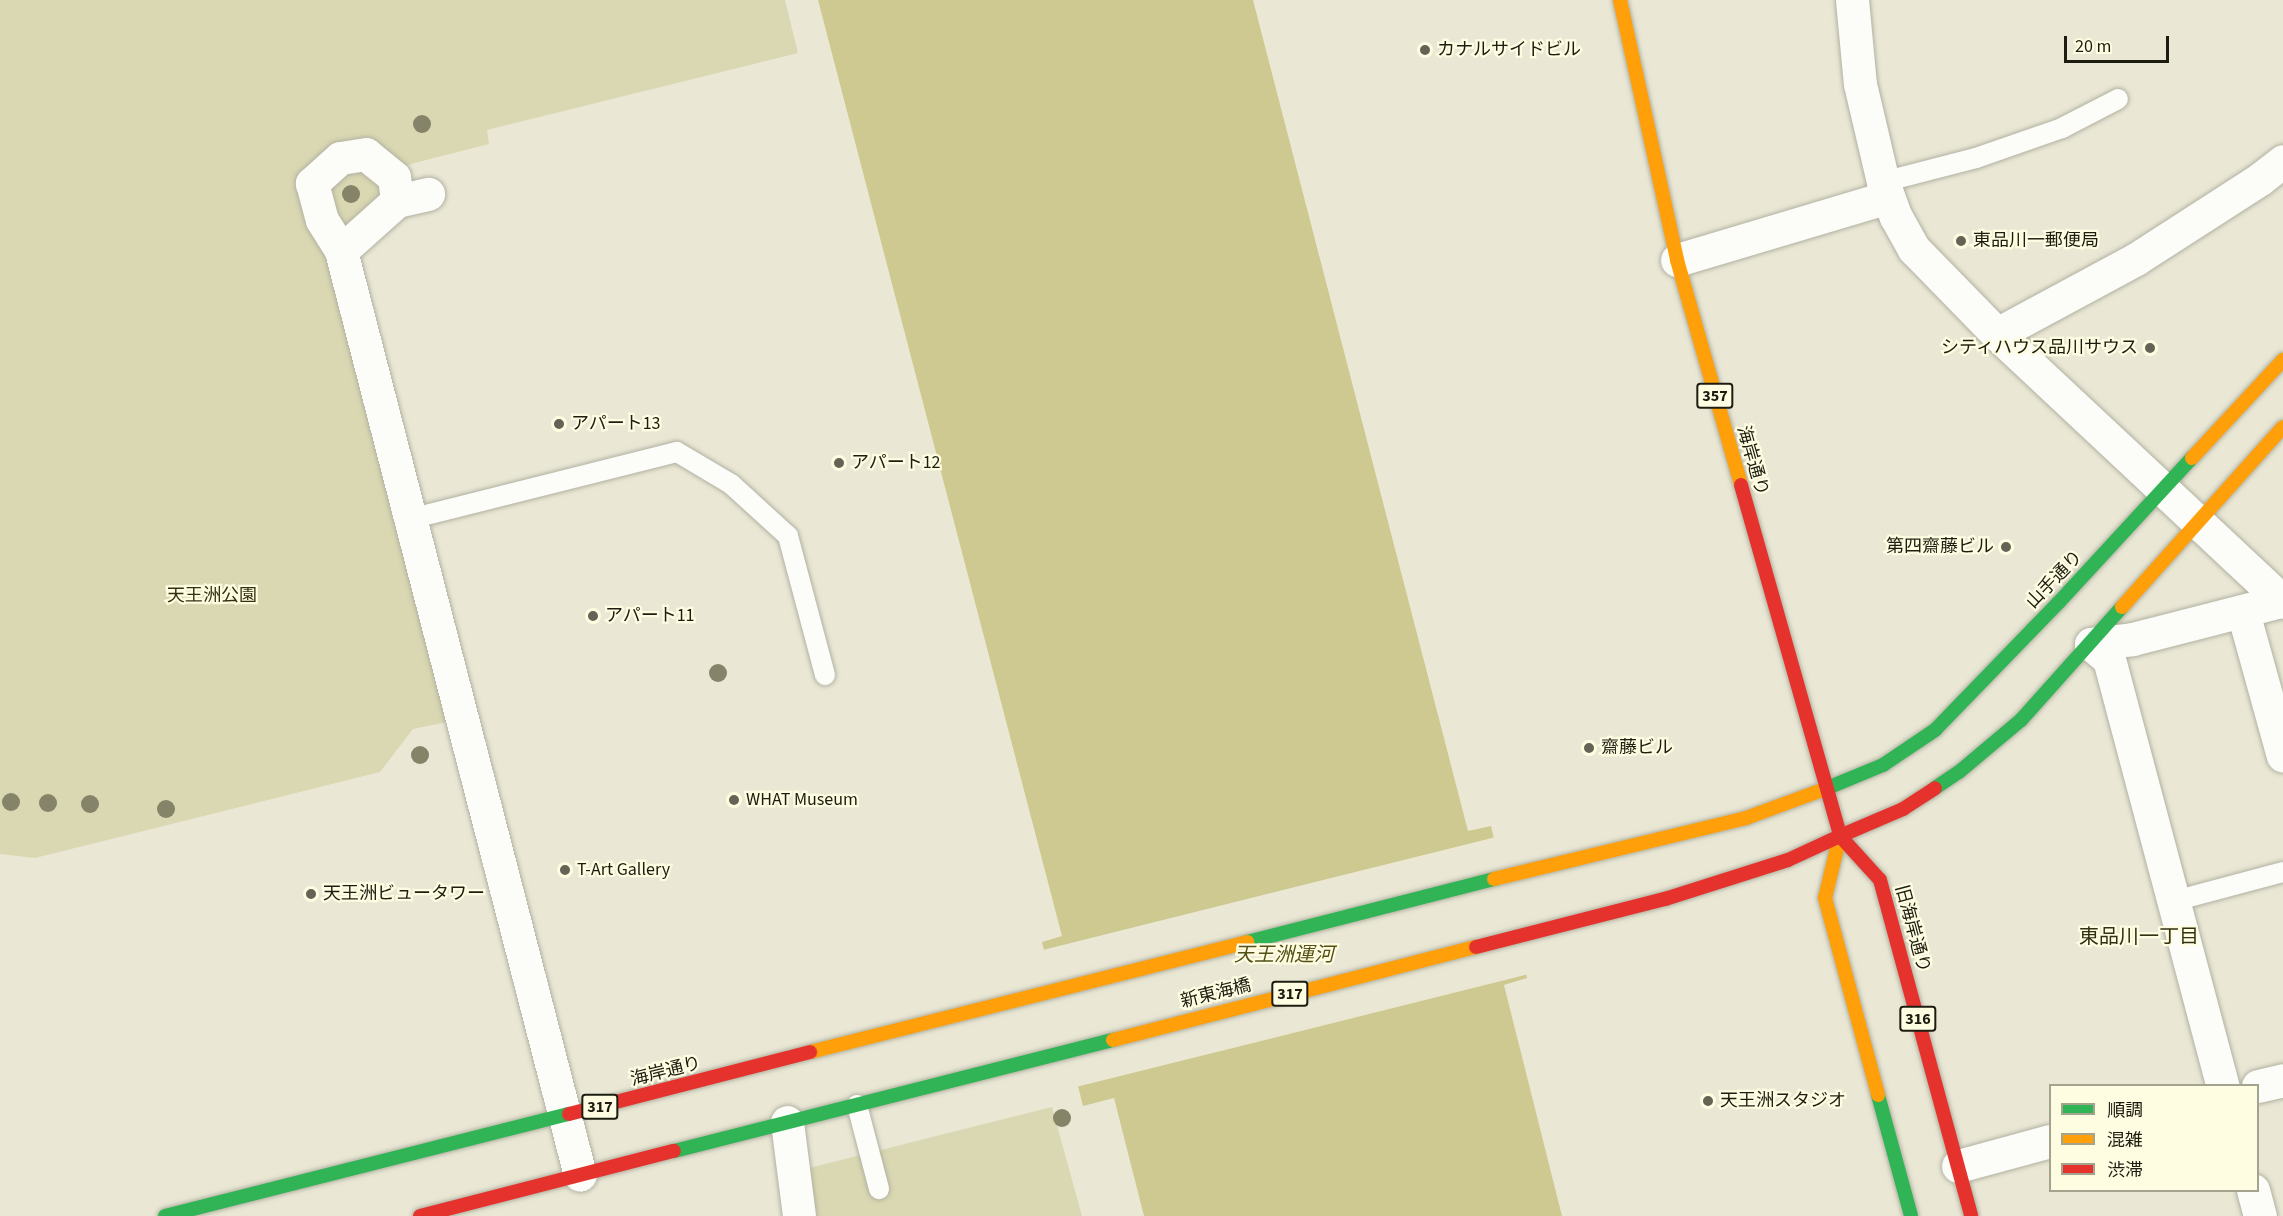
<!DOCTYPE html>
<html>
<head>
<meta charset="utf-8">
<style>
  body { margin:0 }
  #map { position:relative; width:2283px; height:1216px; overflow:hidden; background:#eae8d5; font-family:"Source Sans 3","Noto Sans JP",sans-serif }
  div>[style] { position:absolute }
  .green>* { inset:0; background:#dad8b2 }
  .water>* { inset:0; background:#cec990 }
  .pier>* { inset:0; background:#eae8d5; transform-origin:0 0 }
  .roads { filter:drop-shadow(0 0 2px #b2b1a2) drop-shadow(0 0 2px #b2b1a2) }
  .lane>* { height:20px; margin:-10px; padding:0 10px; transform-origin:10px; border-radius:10px; background:#fcfcf9 }
  .street>* { height:33px; margin:-16.5px; padding:0 16.5px; transform-origin:16.5px; border-radius:16.5px; background:#fcfcf9 }
  .fast>* { height:14px; margin:-7px; padding:0 7px; transform-origin:7px; border-radius:7px; background:#30b455 }
  .slow>* { height:14px; margin:-7px; padding:0 7px; transform-origin:7px; border-radius:7px; background:#ff9f0a }
  .jam>* { height:14px; margin:-7px; padding:0 7px; transform-origin:7px; border-radius:7px; background:#e5322d }
  .trees>* { width:18px; height:18px; margin:-9px; border-radius:50%; background:#858368 }
  .dots>* { width:16px; height:16px; translate:-50% -50%; box-sizing:border-box; border:3px solid #fefde1; border-radius:50% }
  span { translate:-50% -50%; white-space:nowrap; text-align:center; line-height:1.15; -webkit-text-stroke:4.5px #fefde1; paint-order:stroke }
  .shield-label span { padding:2px 4px; background:#fefde1; border:2px solid; border-radius:4px; -webkit-text-stroke-width:0 }
  .shield-label { font-size:16px; color:#1d1c10; font-weight:700 }
  .poi-label { font-size:18px; color:#1d1c10 }
  .left { translate:0 -50%; text-align:left }
  .right { translate:-100% -50%; text-align:right }
  .street-label { font-size:18px; color:#1d1c10 }
  .park-label { font-size:18px; color:#33300f }
  .neighbourhood-label { font-size:20px; color:#333114 }
  .water-label { font-size:20px; color:#545018; font-style:italic }
  .legend { position:absolute; left:2049px; top:1084px; width:210px; height:108px; box-sizing:border-box; background:#fefde1; border:2px solid #a4a38d; margin:0; padding:8px 10px; list-style:none; font-size:18px; color:#1d1c10 }
  .legend li { display:flex; align-items:center; gap:12px; height:30px }
  .legend b { width:30px; border:2px solid #a4a38d }
  .scale { position:absolute; left:2064px; top:36px; width:105px; height:27px; box-sizing:border-box; border:3px solid #1d1c10; border-top:0; padding-left:8px; font-size:18px; line-height:21px; white-space:nowrap; color:#1d1c10; -webkit-text-stroke:4px #fefde1; paint-order:stroke }
</style>
</head>
<body>
<div id="map">
  <div class="green">
    <i style="clip-path:polygon(0 0,785px 0,798px 53px,487px 130px,489px 144px,395px 168px,397px 201px,341px 251px,462px 719px,413px 729px,380px 772px,35px 858px,0 854px)"></i>
    <i style="clip-path:polygon(1052px 1107px,1082px 1216px,817px 1216px,809px 1168px)"></i>
  </div>
  <div class="water">
    <i style="clip-path:polygon(818px 0,1253px 0,1468px 831px,1491px 826px,1527px 978px,1504px 985px,1562px 1216px,1144px 1216px,1114px 1098px,1083px 1106px,1042px 942px,1062px 936px)"></i>
  </div>
  <div class="pier">
    <i style="left:1496px;top:837px;width:141px;height:469px;rotate:76deg"></i>
  </div>
  <div class="roads">
    <div class="lane">
      <i style="left:1883px;top:182px;width:96px;rotate:-14.5deg"></i>
      <i style="left:1976px;top:158px;width:91px;rotate:-19.2deg"></i>
      <i style="left:2062px;top:128px;width:63px;rotate:-27.4deg"></i>
      <i style="left:410px;top:519px;width:275px;rotate:-14.1deg"></i>
      <i style="left:677px;top:452px;width:63px;rotate:30.7deg"></i>
      <i style="left:731px;top:484px;width:77px;rotate:42.4deg"></i>
      <i style="left:788px;top:536px;width:144px;rotate:75.1deg"></i>
      <i style="left:2174px;top:901px;width:113px;rotate:-14.9deg"></i>
      <i style="left:857px;top:1105px;width:87px;rotate:75.3deg"></i>
    </div>
    <div class="street">
      <i style="left:1852px;top:0;width:84px;rotate:84.6deg"></i>
      <i style="left:1860px;top:84px;width:101px;rotate:76.8deg"></i>
      <i style="left:1883px;top:182px;width:37px;rotate:70deg"></i>
      <i style="left:1896px;top:217px;width:37px;rotate:61deg"></i>
      <i style="left:1914px;top:249px;width:119px;rotate:45.7deg"></i>
      <i style="left:1997px;top:334px;width:392px;rotate:43.1deg"></i>
      <i style="left:397px;top:201px;width:32px;rotate:-13deg"></i>
      <i style="left:341px;top:251px;width:75px;rotate:-41.8deg"></i>
      <i style="left:397px;top:201px;width:24px;rotate:-97deg"></i>
      <i style="left:394px;top:177px;width:36px;rotate:-141deg"></i>
      <i style="left:366px;top:154px;width:26px;rotate:171deg"></i>
      <i style="left:340px;top:158px;width:38px;rotate:138deg"></i>
      <i style="left:312px;top:183px;width:38px;rotate:75deg"></i>
      <i style="left:322px;top:220px;width:36px;rotate:58deg"></i>
      <i style="left:341px;top:251px;width:954px;rotate:75.5deg"></i>
      <i style="left:1677px;top:260px;width:220px;rotate:-16.6deg"></i>
      <i style="left:1997px;top:334px;width:158px;rotate:-28.3deg"></i>
      <i style="left:2136px;top:259px;width:148px;rotate:-32.8deg"></i>
      <i style="left:2260px;top:179px;width:29px;rotate:-38deg"></i>
      <i style="left:2243px;top:612px;width:149px;rotate:74.5deg"></i>
      <i style="left:2091px;top:644px;width:23px;rotate:40deg"></i>
      <i style="left:2109px;top:659px;width:442px;rotate:75.1deg"></i>
      <i style="left:2091px;top:644px;width:42px;rotate:-6.8deg"></i>
      <i style="left:2133px;top:639px;width:153px;rotate:-14.4deg"></i>
      <i style="left:2258px;top:1086px;width:26px;rotate:-13deg"></i>
      <i style="left:787px;top:1122px;width:95px;rotate:82.7deg"></i>
      <i style="left:1958px;top:1166px;width:95px;rotate:-15.2deg"></i>
      <i style="left:2253px;top:1190px;width:27px;rotate:75deg"></i>
    </div>
    <div class="fast">
      <i style="left:1935px;top:788px;width:29px;rotate:-34deg"></i>
      <i style="left:1959px;top:772px;width:81px;rotate:-40deg"></i>
      <i style="left:2021px;top:720px;width:152px;rotate:-48.2deg"></i>
      <i style="left:1825px;top:789px;width:63px;rotate:-22.5deg"></i>
      <i style="left:1883px;top:765px;width:63px;rotate:-33.9deg"></i>
      <i style="left:1935px;top:730px;width:178px;rotate:-45.9deg"></i>
      <i style="left:2059px;top:602px;width:196px;rotate:-47.3deg"></i>
      <i style="left:1247px;top:942px;width:255px;rotate:-14.3deg"></i>
      <i style="left:1878px;top:1095px;width:125px;rotate:74.7deg"></i>
      <i style="left:674px;top:1151px;width:453px;rotate:-14.2deg"></i>
      <i style="left:165px;top:1216px;width:417px;rotate:-14.2deg"></i>
    </div>
    <div class="slow">
      <i style="left:1620px;top:0;width:266px;rotate:77.6deg"></i>
      <i style="left:1677px;top:260px;width:234px;rotate:74.1deg"></i>
      <i style="left:2192px;top:458px;width:134px;rotate:-47.1deg"></i>
      <i style="left:2122px;top:607px;width:241px;rotate:-48.2deg"></i>
      <i style="left:1840px;top:836px;width:64px;rotate:103.6deg"></i>
      <i style="left:1825px;top:898px;width:204px;rotate:74.9deg"></i>
      <i style="left:1494px;top:879px;width:259px;rotate:-13.6deg"></i>
      <i style="left:1746px;top:818px;width:84px;rotate:-20.2deg"></i>
      <i style="left:1113px;top:1040px;width:375px;rotate:-14.4deg"></i>
      <i style="left:810px;top:1052px;width:451px;rotate:-14.1deg"></i>
    </div>
    <div class="jam">
      <i style="left:1741px;top:485px;width:365px;rotate:74.2deg"></i>
      <i style="left:1840px;top:836px;width:69px;rotate:-23.2deg"></i>
      <i style="left:1903px;top:809px;width:38px;rotate:-33deg"></i>
      <i style="left:1840px;top:836px;width:59px;rotate:47.7deg"></i>
      <i style="left:1880px;top:880px;width:348px;rotate:74.8deg"></i>
      <i style="left:1476px;top:947px;width:195px;rotate:-14.3deg"></i>
      <i style="left:1665px;top:899px;width:129px;rotate:-17.6deg"></i>
      <i style="left:1788px;top:860px;width:57px;rotate:-24.8deg"></i>
      <i style="left:569px;top:1114px;width:249px;rotate:-14.4deg"></i>
      <i style="left:420px;top:1216px;width:262px;rotate:-14.4deg"></i>
    </div>
  </div>
  <div class="trees">
    <i style="left:422px;top:124px"></i>
    <i style="left:351px;top:194px"></i>
    <i style="left:718px;top:673px"></i>
    <i style="left:420px;top:755px"></i>
    <i style="left:11px;top:802px"></i>
    <i style="left:48px;top:803px"></i>
    <i style="left:90px;top:804px"></i>
    <i style="left:166px;top:809px"></i>
    <i style="left:1062px;top:1118px"></i>
  </div>
  <div class="dots">
    <i style="left:1425px;top:50px;background:#656355"></i>
    <i style="left:1961px;top:241px;background:#656355"></i>
    <i style="left:2150px;top:348px;background:#656355"></i>
    <i style="left:559px;top:424px;background:#656355"></i>
    <i style="left:839px;top:463px;background:#656355"></i>
    <i style="left:2006px;top:547px;background:#656355"></i>
    <i style="left:593px;top:616px;background:#656355"></i>
    <i style="left:1589px;top:748px;background:#656355"></i>
    <i style="left:734px;top:800px;background:#656355"></i>
    <i style="left:565px;top:870px;background:#656355"></i>
    <i style="left:311px;top:894px;background:#656355"></i>
    <i style="left:1708px;top:1101px;background:#656355"></i>
  </div>
  <div class="shield-label">
    <span style="left:1715px;top:396px">357</span>
    <span style="left:1290px;top:994px">317</span>
    <span style="left:1918px;top:1019px">316</span>
    <span style="left:600px;top:1107px">317</span>
  </div>
  <div class="poi-label">
    <span class="left" style="left:1437px;top:50px">カナルサイドビル</span>
    <span class="left" style="left:1973px;top:241px">東品川一郵便局</span>
    <span class="right" style="left:2138px;top:348px">シティハウス品川サウス</span>
    <span class="left" style="left:571px;top:424px">アパート13</span>
    <span class="left" style="left:851px;top:463px">アパート12</span>
    <span class="right" style="left:1994px;top:547px">第四齋藤ビル</span>
    <span class="left" style="left:605px;top:616px">アパート11</span>
    <span class="left" style="left:1601px;top:748px">齋藤ビル</span>
    <span class="left" style="left:746px;top:800px">WHAT Museum</span>
    <span class="left" style="left:577px;top:870px">T-Art Gallery</span>
    <span class="left" style="left:323px;top:894px">天王洲ビュータワー</span>
    <span class="left" style="left:1720px;top:1101px">天王洲スタジオ</span>
  </div>
  <div class="street-label">
    <span style="left:1752px;top:461px;rotate:74deg">海岸通り</span>
    <span style="left:2055px;top:580px;rotate:-46deg">山手通り</span>
    <span style="left:1912px;top:929px;rotate:75deg">旧海岸通り</span>
    <span style="left:1216px;top:994px;rotate:-14deg">新東海橋</span>
    <span style="left:666px;top:1072px;rotate:-14deg">海岸通り</span>
  </div>
  <div class="park-label">
    <span style="left:212px;top:596px">天王洲公園</span>
  </div>
  <div class="neighbourhood-label">
    <span style="left:2139px;top:937px">東品川一丁目</span>
  </div>
  <div class="water-label">
    <span style="left:1284px;top:955px">天王洲運河</span>
  </div>
  <ul class="legend">
  <li><b style="height:8px;background:#30b455"></b>順調</li>
  <li><b style="height:8px;background:#ff9f0a"></b>混雑</li>
  <li><b style="height:8px;background:#e5322d"></b>渋滞</li>
  </ul>
  <div class="scale">20 m</div>
</div>
</body>
</html>
